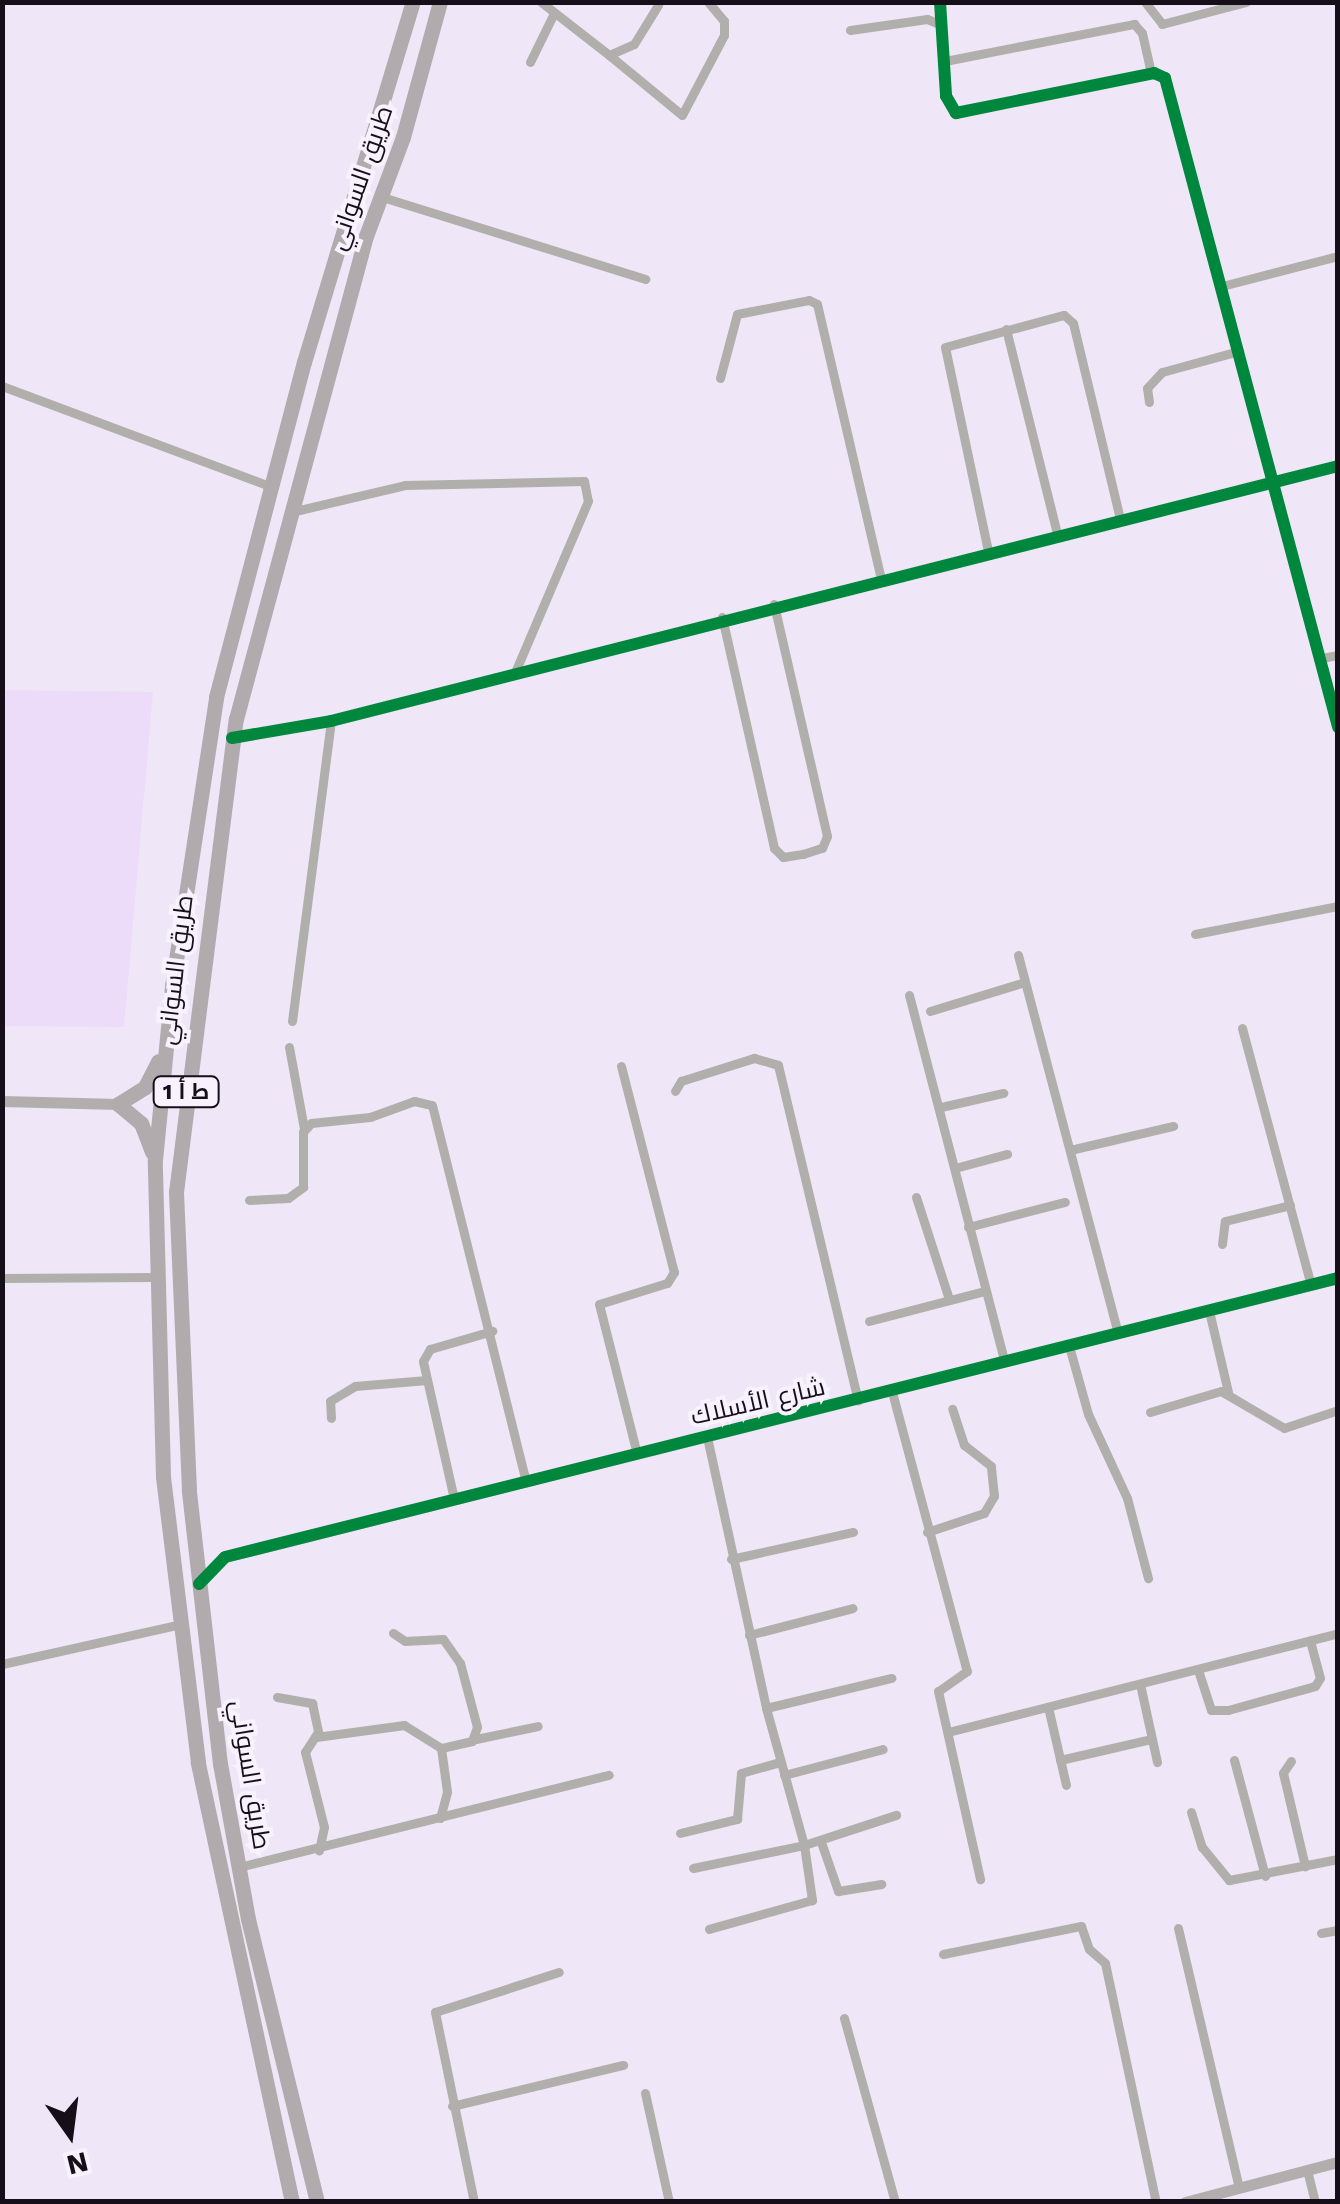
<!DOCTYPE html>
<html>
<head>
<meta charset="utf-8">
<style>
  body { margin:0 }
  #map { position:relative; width:1340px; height:2204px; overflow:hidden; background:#efe6f7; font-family:"Work Sans",Cairo,sans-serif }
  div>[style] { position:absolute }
  .built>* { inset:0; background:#ecdcf9 }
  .street>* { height:9px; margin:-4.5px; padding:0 4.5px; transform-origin:4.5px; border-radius:4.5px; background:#b1afac }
  .secondary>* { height:11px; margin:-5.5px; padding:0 5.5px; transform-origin:5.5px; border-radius:5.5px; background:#b2aeae }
  .highway>* { height:15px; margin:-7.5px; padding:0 7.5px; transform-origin:7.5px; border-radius:7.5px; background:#b1abad }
  .cycleway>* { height:12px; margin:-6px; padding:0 6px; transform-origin:6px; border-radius:6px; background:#00873e }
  span { translate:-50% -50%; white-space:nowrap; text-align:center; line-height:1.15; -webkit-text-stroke:8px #f8f1fe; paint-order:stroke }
  .shield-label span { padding:2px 8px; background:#f8f1fe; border:2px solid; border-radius:8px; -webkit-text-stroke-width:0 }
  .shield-label { font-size:22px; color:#160f1a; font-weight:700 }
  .street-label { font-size:25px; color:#160f1a }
  .frame { position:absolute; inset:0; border:5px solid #160f1a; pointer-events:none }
  .north { position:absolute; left:20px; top:2084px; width:100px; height:100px; -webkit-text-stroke:8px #f8f1fe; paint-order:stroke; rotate:166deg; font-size:28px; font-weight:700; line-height:40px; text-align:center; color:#160f1a }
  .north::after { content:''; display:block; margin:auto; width:35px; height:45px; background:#160f1a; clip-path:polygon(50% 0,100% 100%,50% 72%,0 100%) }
</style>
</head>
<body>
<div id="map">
  <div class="built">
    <i style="clip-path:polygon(3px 690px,153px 692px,124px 1027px,3px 1026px)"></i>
  </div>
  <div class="street">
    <i style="left:541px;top:2px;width:86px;rotate:37.9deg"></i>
    <i style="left:609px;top:55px;width:27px;rotate:-24deg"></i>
    <i style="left:634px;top:44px;width:46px;rotate:-58.4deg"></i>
    <i style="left:940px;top:2px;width:94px;rotate:86.3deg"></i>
    <i style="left:946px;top:96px;width:20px;rotate:60deg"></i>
    <i style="left:956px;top:113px;width:202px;rotate:-11.4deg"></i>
    <i style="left:1154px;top:73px;width:12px;rotate:24deg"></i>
    <i style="left:1165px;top:78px;width:672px;rotate:75.07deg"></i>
    <i style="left:1145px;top:2px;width:28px;rotate:52deg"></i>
    <i style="left:1162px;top:24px;width:87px;rotate:-14.7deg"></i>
    <i style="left:850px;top:30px;width:78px;rotate:-8.1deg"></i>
    <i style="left:927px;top:19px;width:16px;rotate:22deg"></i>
    <i style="left:609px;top:55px;width:94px;rotate:39.4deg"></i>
    <i style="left:682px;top:115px;width:90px;rotate:-62.3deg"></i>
    <i style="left:724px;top:35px;width:14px;rotate:-90deg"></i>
    <i style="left:724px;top:21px;width:25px;rotate:-130deg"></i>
    <i style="left:945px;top:61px;width:193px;rotate:-11.1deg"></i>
    <i style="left:1134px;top:24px;width:12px;rotate:48deg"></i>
    <i style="left:1142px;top:33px;width:41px;rotate:77.3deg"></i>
    <i style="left:530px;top:62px;width:55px;rotate:-63.9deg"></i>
    <i style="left:379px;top:196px;width:279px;rotate:17.3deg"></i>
    <i style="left:1222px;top:286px;width:120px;rotate:-14.5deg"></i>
    <i style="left:1006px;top:329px;width:211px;rotate:76deg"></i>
    <i style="left:720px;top:378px;width:66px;rotate:-75.1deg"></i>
    <i style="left:737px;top:314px;width:73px;rotate:-11deg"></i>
    <i style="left:809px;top:300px;width:9px;rotate:27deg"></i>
    <i style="left:817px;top:304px;width:281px;rotate:76.9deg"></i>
    <i style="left:2px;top:386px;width:288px;rotate:20.5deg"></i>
    <i style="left:1149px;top:402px;width:14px;rotate:-98deg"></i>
    <i style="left:1147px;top:388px;width:22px;rotate:-47deg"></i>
    <i style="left:1162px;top:372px;width:80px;rotate:-15.3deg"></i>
    <i style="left:291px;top:512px;width:117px;rotate:-13.3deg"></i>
    <i style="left:405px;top:485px;width:179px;rotate:-1.3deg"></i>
    <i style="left:584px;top:481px;width:20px;rotate:79deg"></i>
    <i style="left:588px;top:501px;width:184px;rotate:113.1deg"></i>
    <i style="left:988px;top:551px;width:208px;rotate:-101.9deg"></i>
    <i style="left:945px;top:347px;width:123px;rotate:-15.1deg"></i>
    <i style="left:1064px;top:315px;width:12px;rotate:42deg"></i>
    <i style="left:1073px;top:323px;width:202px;rotate:76.5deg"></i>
    <i style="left:722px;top:617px;width:237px;rotate:77.3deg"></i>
    <i style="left:774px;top:848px;width:13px;rotate:45deg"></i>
    <i style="left:783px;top:857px;width:20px;rotate:-9deg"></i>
    <i style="left:803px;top:854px;width:20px;rotate:-18deg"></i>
    <i style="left:822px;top:848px;width:13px;rotate:-67deg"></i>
    <i style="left:827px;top:836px;width:238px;rotate:-102.9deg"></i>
    <i style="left:1322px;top:658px;width:16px;rotate:-11deg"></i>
    <i style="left:234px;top:738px;width:98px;rotate:-9.9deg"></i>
    <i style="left:331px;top:721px;width:1039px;rotate:-14.21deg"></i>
    <i style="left:1195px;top:934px;width:146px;rotate:-11.1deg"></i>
    <i style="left:1018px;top:955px;width:391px;rotate:75.2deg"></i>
    <i style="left:909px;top:995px;width:378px;rotate:75.4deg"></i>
    <i style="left:930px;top:1011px;width:99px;rotate:-17deg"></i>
    <i style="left:292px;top:1021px;width:303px;rotate:-82.6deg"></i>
    <i style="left:1242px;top:1028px;width:266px;rotate:75deg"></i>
    <i style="left:289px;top:1047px;width:83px;rotate:79.6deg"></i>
    <i style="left:621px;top:1066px;width:213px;rotate:75.6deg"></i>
    <i style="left:674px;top:1272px;width:13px;rotate:122deg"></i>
    <i style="left:667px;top:1283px;width:71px;rotate:162.8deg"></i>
    <i style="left:599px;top:1304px;width:155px;rotate:75.8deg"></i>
    <i style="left:675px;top:1091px;width:12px;rotate:-59deg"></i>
    <i style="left:681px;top:1081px;width:77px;rotate:-17.5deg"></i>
    <i style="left:754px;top:1058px;width:25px;rotate:16deg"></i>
    <i style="left:778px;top:1065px;width:345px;rotate:76.6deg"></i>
    <i style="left:941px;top:1107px;width:64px;rotate:-12.7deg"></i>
    <i style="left:1070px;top:1150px;width:106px;rotate:-13.1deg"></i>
    <i style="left:955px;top:1168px;width:54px;rotate:-15.1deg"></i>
    <i style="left:916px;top:1197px;width:107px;rotate:72.1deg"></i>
    <i style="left:249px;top:1200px;width:39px;rotate:-3deg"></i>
    <i style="left:288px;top:1198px;width:19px;rotate:-36deg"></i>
    <i style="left:303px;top:1187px;width:55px;rotate:-90deg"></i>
    <i style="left:303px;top:1132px;width:12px;rotate:-48deg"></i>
    <i style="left:311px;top:1123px;width:59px;rotate:-5.8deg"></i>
    <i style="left:370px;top:1117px;width:47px;rotate:-20deg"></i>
    <i style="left:414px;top:1101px;width:18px;rotate:13deg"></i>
    <i style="left:432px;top:1105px;width:388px;rotate:76deg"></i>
    <i style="left:968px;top:1227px;width:100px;rotate:-14.5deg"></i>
    <i style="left:1222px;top:1244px;width:23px;rotate:-83deg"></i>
    <i style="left:1225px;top:1221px;width:67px;rotate:-13.8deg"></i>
    <i style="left:2px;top:1278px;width:152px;rotate:-0.4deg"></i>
    <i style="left:1209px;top:1311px;width:83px;rotate:76.8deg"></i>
    <i style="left:869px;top:1321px;width:120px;rotate:-14.5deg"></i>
    <i style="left:1069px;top:1346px;width:71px;rotate:74.4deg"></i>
    <i style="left:1088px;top:1414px;width:93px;rotate:65.1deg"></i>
    <i style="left:1127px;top:1498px;width:83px;rotate:75.3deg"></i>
    <i style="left:892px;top:1392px;width:289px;rotate:75deg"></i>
    <i style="left:967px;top:1671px;width:35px;rotate:145deg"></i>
    <i style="left:938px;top:1691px;width:193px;rotate:77.4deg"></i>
    <i style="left:1150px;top:1412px;width:74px;rotate:-16.5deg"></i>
    <i style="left:1221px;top:1391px;width:73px;rotate:30.4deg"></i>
    <i style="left:1284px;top:1428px;width:57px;rotate:-18.4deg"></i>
    <i style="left:331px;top:1418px;width:17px;rotate:-93deg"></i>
    <i style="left:330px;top:1401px;width:29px;rotate:-31deg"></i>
    <i style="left:355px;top:1386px;width:72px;rotate:-4.8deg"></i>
    <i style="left:707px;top:1437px;width:277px;rotate:77.7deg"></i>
    <i style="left:766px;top:1708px;width:142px;rotate:74.5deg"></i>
    <i style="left:804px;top:1845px;width:97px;rotate:-18.1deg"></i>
    <i style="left:454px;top:1499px;width:141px;rotate:-102.7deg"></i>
    <i style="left:423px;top:1361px;width:14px;rotate:-60deg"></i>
    <i style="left:430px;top:1349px;width:65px;rotate:-16.2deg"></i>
    <i style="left:927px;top:1532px;width:60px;rotate:-18.4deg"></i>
    <i style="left:984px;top:1513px;width:20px;rotate:-60deg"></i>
    <i style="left:994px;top:1496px;width:30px;rotate:-96deg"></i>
    <i style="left:991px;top:1466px;width:34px;rotate:-142deg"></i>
    <i style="left:964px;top:1445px;width:38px;rotate:-108deg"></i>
    <i style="left:731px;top:1559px;width:125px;rotate:-12.5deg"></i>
    <i style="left:393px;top:1633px;width:14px;rotate:34deg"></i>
    <i style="left:405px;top:1641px;width:38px;rotate:-3deg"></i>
    <i style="left:443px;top:1639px;width:29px;rotate:55deg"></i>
    <i style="left:460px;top:1663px;width:66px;rotate:75.1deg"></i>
    <i style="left:477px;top:1727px;width:15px;rotate:110deg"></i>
    <i style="left:472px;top:1741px;width:32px;rotate:167deg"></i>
    <i style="left:441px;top:1748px;width:44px;rotate:82.2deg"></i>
    <i style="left:447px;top:1792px;width:27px;rotate:105deg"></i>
    <i style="left:749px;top:1635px;width:107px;rotate:-14.6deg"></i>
    <i style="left:2px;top:1664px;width:183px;rotate:-12.6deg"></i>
    <i style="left:1198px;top:1670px;width:42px;rotate:72deg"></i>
    <i style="left:1211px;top:1710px;width:17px"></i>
    <i style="left:1228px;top:1710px;width:90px;rotate:-15.4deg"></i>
    <i style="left:1315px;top:1686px;width:9px;rotate:-58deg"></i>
    <i style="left:1320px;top:1678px;width:39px;rotate:-105deg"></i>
    <i style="left:1140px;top:1684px;width:80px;rotate:77.7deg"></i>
    <i style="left:277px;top:1697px;width:36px;rotate:10deg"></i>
    <i style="left:312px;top:1703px;width:30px;rotate:78deg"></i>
    <i style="left:318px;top:1732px;width:24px;rotate:123deg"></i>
    <i style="left:305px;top:1752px;width:77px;rotate:75.8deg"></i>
    <i style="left:324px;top:1827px;width:24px;rotate:102deg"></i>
    <i style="left:1048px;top:1707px;width:80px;rotate:77deg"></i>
    <i style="left:766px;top:1708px;width:129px;rotate:-13.5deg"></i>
    <i style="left:948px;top:1732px;width:402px;rotate:-14.2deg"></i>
    <i style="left:316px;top:1737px;width:89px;rotate:-7.8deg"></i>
    <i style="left:404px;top:1725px;width:44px;rotate:31.9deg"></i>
    <i style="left:476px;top:1739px;width:63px;rotate:-11.8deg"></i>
    <i style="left:1060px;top:1760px;width:93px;rotate:-13deg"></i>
    <i style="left:1234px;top:1760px;width:120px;rotate:75deg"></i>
    <i style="left:1291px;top:1761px;width:14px;rotate:124deg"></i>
    <i style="left:1283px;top:1773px;width:96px;rotate:76.7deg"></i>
    <i style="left:784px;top:1775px;width:102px;rotate:-14.7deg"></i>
    <i style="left:1191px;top:1812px;width:37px;rotate:73deg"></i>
    <i style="left:1202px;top:1847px;width:43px;rotate:50.7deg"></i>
    <i style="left:1229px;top:1880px;width:111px;rotate:-10.9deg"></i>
    <i style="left:680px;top:1833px;width:59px;rotate:-13.8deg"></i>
    <i style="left:737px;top:1819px;width:46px;rotate:-85deg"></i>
    <i style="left:741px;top:1773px;width:41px;rotate:-15.8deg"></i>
    <i style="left:821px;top:1842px;width:52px;rotate:70.9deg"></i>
    <i style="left:838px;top:1891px;width:44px;rotate:-9.2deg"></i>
    <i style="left:239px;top:1867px;width:381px;rotate:-14deg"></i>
    <i style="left:693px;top:1868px;width:113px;rotate:-11.7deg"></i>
    <i style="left:804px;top:1845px;width:56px;rotate:81.7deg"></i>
    <i style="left:812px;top:1900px;width:107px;rotate:164.3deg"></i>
    <i style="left:1178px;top:1928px;width:267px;rotate:76.8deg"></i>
    <i style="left:1321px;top:1933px;width:17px;rotate:-10deg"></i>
    <i style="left:943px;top:1954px;width:141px;rotate:-11.5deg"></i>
    <i style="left:1081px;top:1926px;width:24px;rotate:71deg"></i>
    <i style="left:1089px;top:1949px;width:21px;rotate:41deg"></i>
    <i style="left:1105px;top:1963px;width:244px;rotate:78deg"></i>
    <i style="left:844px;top:2018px;width:191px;rotate:74.5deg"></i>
    <i style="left:645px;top:2093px;width:112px;rotate:77.6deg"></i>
    <i style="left:452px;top:2106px;width:176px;rotate:-13.5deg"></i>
    <i style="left:1307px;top:2170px;width:33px;rotate:76deg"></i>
    <i style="left:474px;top:2202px;width:194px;rotate:-101.6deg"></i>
    <i style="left:435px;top:2012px;width:130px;rotate:-17.9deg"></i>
  </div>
  <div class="secondary">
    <i style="left:2px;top:1101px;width:116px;rotate:1.5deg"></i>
    <i style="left:199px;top:1584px;width:37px;rotate:-46deg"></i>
    <i style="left:225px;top:1557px;width:1147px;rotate:-14.07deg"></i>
    <i style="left:1185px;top:2202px;width:158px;rotate:-14.7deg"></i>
  </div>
  <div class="highway">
    <i style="left:118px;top:1104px;width:32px;rotate:-32deg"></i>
    <i style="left:145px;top:1087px;width:29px;rotate:-63deg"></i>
    <i style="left:118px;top:1104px;width:30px;rotate:40deg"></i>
    <i style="left:141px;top:1123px;width:31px;rotate:69deg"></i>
    <i style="left:292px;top:2202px;width:450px;rotate:-102.1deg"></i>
    <i style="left:198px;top:1762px;width:288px;rotate:-97deg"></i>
    <i style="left:163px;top:1476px;width:316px;rotate:-91.5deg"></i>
    <i style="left:155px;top:1160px;width:175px;rotate:-84.4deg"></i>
    <i style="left:172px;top:986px;width:292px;rotate:-81.3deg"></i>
    <i style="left:216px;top:697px;width:346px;rotate:-75.3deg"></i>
    <i style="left:304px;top:362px;width:376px;rotate:-73.2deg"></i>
    <i style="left:317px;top:2202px;width:291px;rotate:-103.7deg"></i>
    <i style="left:248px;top:1919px;width:158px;rotate:-100.2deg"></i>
    <i style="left:220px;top:1764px;width:276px;rotate:-96.5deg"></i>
    <i style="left:189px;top:1490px;width:298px;rotate:-92.5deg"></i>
    <i style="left:176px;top:1192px;width:477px;rotate:-82.8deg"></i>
    <i style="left:236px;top:719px;width:500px;rotate:-74.94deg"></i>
    <i style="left:366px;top:236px;width:106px;rotate:-69.5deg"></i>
    <i style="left:403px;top:137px;width:140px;rotate:-74.7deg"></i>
  </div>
  <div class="cycleway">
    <i style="left:940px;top:2px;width:94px;rotate:86.3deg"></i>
    <i style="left:946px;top:96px;width:20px;rotate:60deg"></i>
    <i style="left:956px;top:113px;width:202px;rotate:-11.4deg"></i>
    <i style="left:1154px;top:73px;width:12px;rotate:24deg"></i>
    <i style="left:1165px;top:78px;width:672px;rotate:75.07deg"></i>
    <i style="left:232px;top:738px;width:100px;rotate:-9.7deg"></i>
    <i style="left:331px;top:721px;width:1039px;rotate:-14.21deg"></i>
    <i style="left:199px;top:1584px;width:37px;rotate:-46deg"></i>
    <i style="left:225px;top:1557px;width:1147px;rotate:-14.07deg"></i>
  </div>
  <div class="shield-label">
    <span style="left:186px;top:1092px">ط أ 1</span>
  </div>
  <div class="street-label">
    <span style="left:361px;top:178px;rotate:-71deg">طريق السواني</span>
    <span style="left:176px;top:970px;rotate:-83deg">طريق السواني</span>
    <span style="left:758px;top:1402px;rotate:-13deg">شارع الأسلاك</span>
    <span style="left:250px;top:1775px;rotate:81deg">طريق السواني</span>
  </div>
  <div class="frame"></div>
  <div class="north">N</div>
</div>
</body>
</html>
